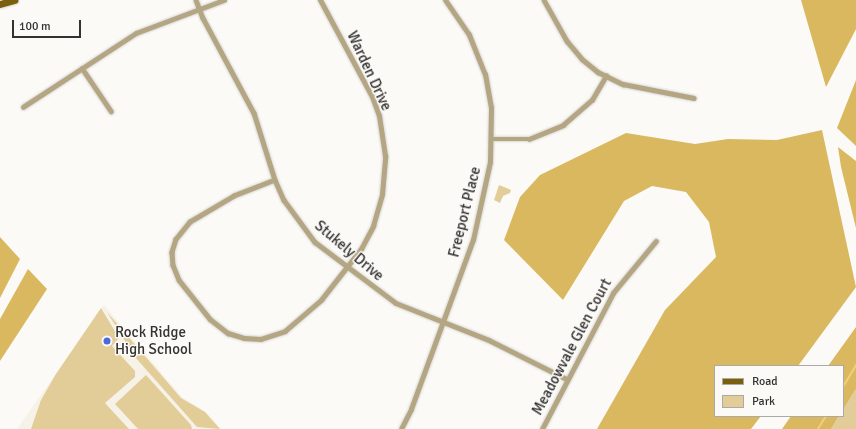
<!DOCTYPE html>
<html>
<head>
<meta charset="utf-8">
<style>
  body { margin:0 }
  #map { position:relative; width:856px; height:429px; overflow:hidden; background:#fbfaf7; font-family:Signika,sans-serif }
  div>[style] { position:absolute }
  .built>* { inset:0; background:#f6f2e7 }
  .green>* { inset:0; background:#e2cd99 }
  .forest>* { inset:0; background:#dab860 }
  .stream>* { height:1.5px; margin:-0.75px; padding:0 0.75px; transform-origin:0.75px; border-radius:0.75px; background:#f2cf77 }
  .roads { filter:drop-shadow(0 0 1px #d7d6d3) drop-shadow(0 0 1px #d7d6d3) }
  .street>* { height:4.5px; margin:-2.25px; padding:0 2.25px; transform-origin:2.25px; border-radius:2.25px; background:#b4a682 }
  .primary>* { height:7px; margin:-3.5px; padding:0 3.5px; transform-origin:3.5px; border-radius:3.5px; background:#7a5f0d }
  .dots>* { width:11px; height:11px; translate:-50% -50%; box-sizing:border-box; border:2px solid #fbfaf7; border-radius:50% }
  span { translate:-50% -50%; white-space:nowrap; text-align:center; line-height:1.15; -webkit-text-stroke:3px #fbfaf7; paint-order:stroke }
  .street-label { font-size:15px; color:#333231 }
  .poi-label { font-size:15px; color:#333231 }
  .left { translate:0 -50%; text-align:left }
  .legend { position:absolute; left:714px; top:365px; width:130px; height:52px; box-sizing:border-box; background:#fbfaf7; border:1px solid #abaaa8; margin:0; padding:5px 7px; list-style:none; font-size:12px; color:#333231 }
  .legend li { display:flex; align-items:center; gap:8px; height:20px }
  .legend b { width:20px; border:1px solid #abaaa8 }
  .scale { position:absolute; left:12px; top:20px; width:69px; height:18px; box-sizing:border-box; border:2px solid #333231; border-top:0; padding-left:5px; font-size:12px; line-height:14px; white-space:nowrap; color:#333231; -webkit-text-stroke:3px #fbfaf7; paint-order:stroke }
</style>
</head>
<body>
<div id="map">
  <div class="built">
    <i style="clip-path:polygon(104px 305px,182px 397px,206px 412px,221px 429px,17px 429px)"></i>
  </div>
  <div class="green">
    <i style="clip-path:polygon(499px 185px,511px 190px,510px 193px,503px 196px,500px 203px,494px 200px)"></i>
    <i style="clip-path:polygon(101px 308px,119px 338px,112px 346px,135px 371px,135px 377px,105px 403px,129px 429px,31px 429px,41px 400px,56px 374px)"></i>
    <i style="clip-path:polygon(107px 312px,181px 398px,205px 412px,220px 429px,197px 427px,135px 357px)"></i>
    <i style="clip-path:polygon(146px 375px,191px 425px,192px 429px,138px 429px,115px 404px)"></i>
    <i style="clip-path:polygon(856px 389px,856px 429px,831px 429px,839px 416px,843px 416px,843px 410px)"></i>
  </div>
  <div class="forest">
    <i style="clip-path:polygon(801px 0,856px 0,856px 29px,826px 87px)"></i>
    <i style="clip-path:polygon(856px 80px,856px 146px,837px 128px)"></i>
    <i style="clip-path:polygon(822px 130px,856px 287px,798px 366px,715px 366px,715px 416px,761px 416px,751px 429px,597px 429px,665px 310px,716px 257px,709px 222px,686px 192px,652px 186px,624px 201px,563px 300px,504px 240px,520px 197px,540px 175px,626px 133px,695px 144px,728px 139px,777px 140px)"></i>
    <i style="clip-path:polygon(838px 147px,856px 161px,856px 228px,841px 167px)"></i>
    <i style="clip-path:polygon(0 237px,20px 259px,0 298px)"></i>
    <i style="clip-path:polygon(28px 269px,47px 289px,0 361px,0 319px)"></i>
    <i style="clip-path:polygon(856px 327px,856px 389px,843px 410px,843px 366px,828px 366px)"></i>
    <i style="clip-path:polygon(791px 416px,839px 416px,831px 429px,782px 429px)"></i>
  </div>
  <div class="stream">
    <i style="left:843px;top:387px;width:26px;rotate:-59deg"></i>
    <i style="left:818px;top:429px;width:15px;rotate:-58deg"></i>
  </div>
  <div class="roads">
    <div class="street">
      <i style="left:196px;top:0;width:19px;rotate:69deg"></i>
      <i style="left:203px;top:18px;width:108px;rotate:61.8deg"></i>
      <i style="left:254px;top:113px;width:70px;rotate:72.6deg"></i>
      <i style="left:275px;top:180px;width:22px;rotate:66deg"></i>
      <i style="left:284px;top:200px;width:52px;rotate:53.6deg"></i>
      <i style="left:315px;top:242px;width:101px;rotate:37deg"></i>
      <i style="left:396px;top:303px;width:100px;rotate:21.7deg"></i>
      <i style="left:489px;top:340px;width:87px;rotate:26.6deg"></i>
      <i style="left:544px;top:0;width:47px;rotate:60.7deg"></i>
      <i style="left:567px;top:41px;width:23px;rotate:50deg"></i>
      <i style="left:582px;top:59px;width:21px;rotate:39deg"></i>
      <i style="left:598px;top:72px;width:28px;rotate:26deg"></i>
      <i style="left:623px;top:84px;width:72px;rotate:11.2deg"></i>
      <i style="left:82px;top:68px;width:52px;rotate:56deg"></i>
      <i style="left:23px;top:107px;width:135px;rotate:-33.2deg"></i>
      <i style="left:136px;top:33px;width:94px;rotate:-20.6deg"></i>
      <i style="left:492px;top:139px;width:37px"></i>
      <i style="left:529px;top:139px;width:37px;rotate:-22deg"></i>
      <i style="left:563px;top:125px;width:38px;rotate:-41deg"></i>
      <i style="left:592px;top:100px;width:28px;rotate:-60deg"></i>
      <i style="left:275px;top:180px;width:44px;rotate:158.7deg"></i>
      <i style="left:234px;top:196px;width:51px;rotate:149.4deg"></i>
      <i style="left:190px;top:222px;width:22px;rotate:129deg"></i>
      <i style="left:176px;top:239px;width:14px;rotate:107deg"></i>
      <i style="left:172px;top:252px;width:13px;rotate:86deg"></i>
      <i style="left:173px;top:265px;width:16px;rotate:68deg"></i>
      <i style="left:179px;top:280px;width:50px;rotate:51.5deg"></i>
      <i style="left:210px;top:319px;width:23px;rotate:38deg"></i>
      <i style="left:228px;top:333px;width:17px;rotate:17deg"></i>
      <i style="left:244px;top:338px;width:17px;rotate:3deg"></i>
      <i style="left:261px;top:339px;width:25px;rotate:-18deg"></i>
      <i style="left:285px;top:331px;width:48px;rotate:-40.7deg"></i>
      <i style="left:321px;top:300px;width:65px;rotate:-51.9deg"></i>
      <i style="left:361px;top:249px;width:26px;rotate:-62deg"></i>
      <i style="left:373px;top:226px;width:33px;rotate:-74deg"></i>
      <i style="left:382px;top:194px;width:38px;rotate:-85deg"></i>
      <i style="left:385px;top:156px;width:40px;rotate:-98.5deg"></i>
      <i style="left:379px;top:116px;width:20px;rotate:-110deg"></i>
      <i style="left:372px;top:97px;width:110px;rotate:-118.2deg"></i>
      <i style="left:401px;top:429px;width:22px;rotate:-63deg"></i>
      <i style="left:411px;top:409px;width:180px;rotate:-69.9deg"></i>
      <i style="left:473px;top:240px;width:80px;rotate:-77.7deg"></i>
      <i style="left:490px;top:162px;width:54px;rotate:-88.9deg"></i>
      <i style="left:491px;top:108px;width:34px;rotate:-100deg"></i>
      <i style="left:485px;top:75px;width:43px;rotate:-111.8deg"></i>
      <i style="left:469px;top:35px;width:42px;rotate:-124.4deg"></i>
      <i style="left:542px;top:429px;width:153px;rotate:-62.4deg"></i>
      <i style="left:613px;top:293px;width:67px;rotate:-50.4deg"></i>
    </div>
    <div class="primary">
      <i style="left:0;top:4px;width:15px;rotate:-16deg"></i>
    </div>
  </div>
  <div class="dots">
    <i style="left:107px;top:341px;background:#4969dd"></i>
  </div>
  <div class="street-label">
    <span style="left:369px;top:71px;rotate:65deg">Warden Drive</span>
    <span style="left:465px;top:212px;rotate:-76deg">Freeport Place</span>
    <span style="left:349px;top:251px;rotate:40deg">Stukely Drive</span>
    <span style="left:572px;top:347px;rotate:-62deg">Meadowvale Glen Court</span>
  </div>
  <div class="poi-label">
    <span class="left" style="left:115px;top:341px">Rock Ridge<br>High School</span>
  </div>
  <ul class="legend">
  <li><b style="height:5px;background:#7a5f0d"></b>Road</li>
  <li><b style="height:11px;background:#e2cd99"></b>Park</li>
  </ul>
  <div class="scale">100 m</div>
</div>
</body>
</html>
